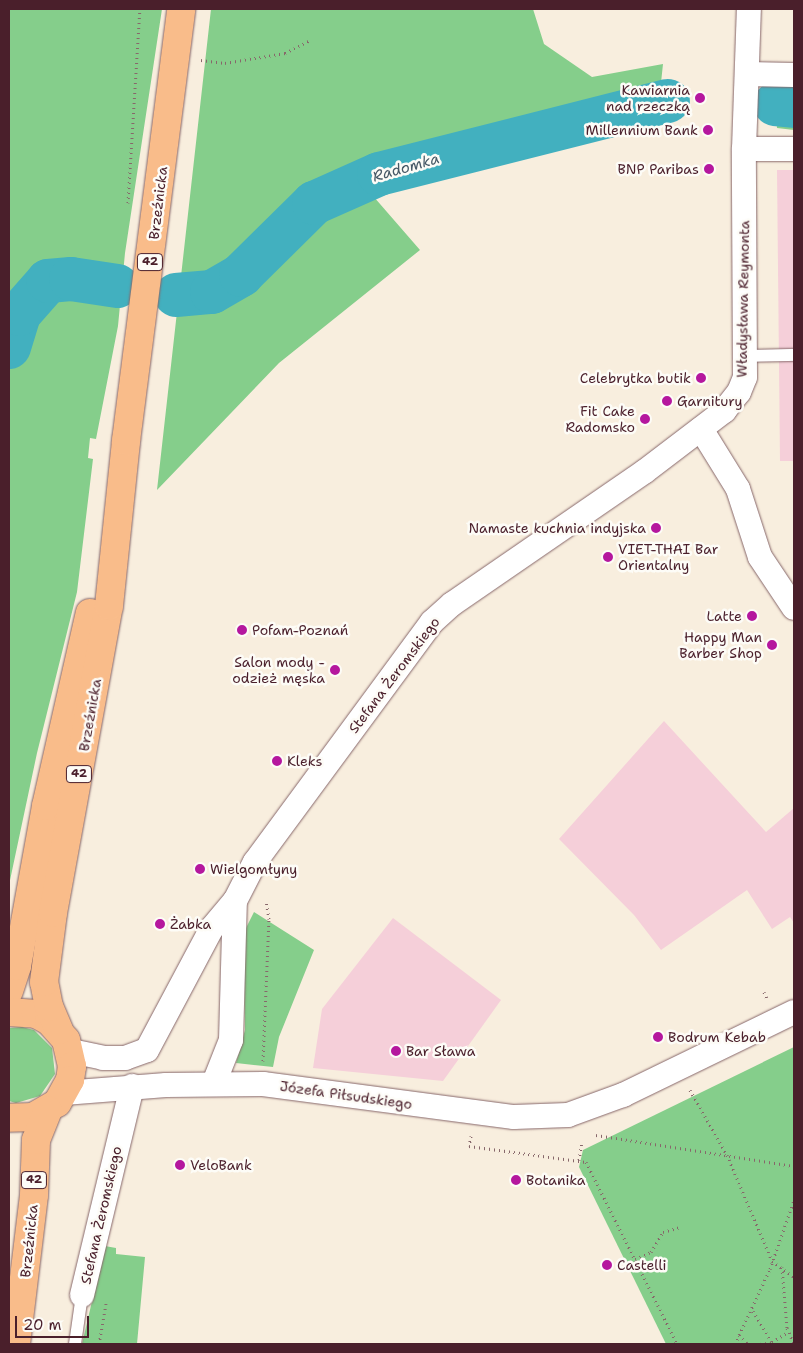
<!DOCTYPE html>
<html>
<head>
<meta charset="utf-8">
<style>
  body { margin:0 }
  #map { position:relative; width:803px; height:1353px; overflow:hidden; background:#f8eede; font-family:"Shantell Sans",sans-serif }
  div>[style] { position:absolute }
  .built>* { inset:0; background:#f5cfd9 }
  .green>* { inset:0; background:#85ce8b }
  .river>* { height:44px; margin:-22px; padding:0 22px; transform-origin:22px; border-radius:22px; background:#42b0bf }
  .path>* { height:3px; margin-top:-1.5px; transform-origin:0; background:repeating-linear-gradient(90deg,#87676a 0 1px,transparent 0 5px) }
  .roads { filter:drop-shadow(0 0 1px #87676a) drop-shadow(0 0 1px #87676a) }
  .lane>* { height:12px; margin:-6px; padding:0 6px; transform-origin:6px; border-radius:6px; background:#fff }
  .street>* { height:24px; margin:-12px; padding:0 12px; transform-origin:12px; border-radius:12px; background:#fff }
  .primary>* { height:28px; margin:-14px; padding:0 14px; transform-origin:14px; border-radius:14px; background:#f9bc8a }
  .dots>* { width:14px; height:14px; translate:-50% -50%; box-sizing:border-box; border:2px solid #fdfcf7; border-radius:50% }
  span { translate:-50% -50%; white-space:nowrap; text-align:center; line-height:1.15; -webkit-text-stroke:5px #fdfcf7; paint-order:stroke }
  .shield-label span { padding:1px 4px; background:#fdfcf7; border:1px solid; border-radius:4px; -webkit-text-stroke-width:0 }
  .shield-label { font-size:12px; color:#4a1f2b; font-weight:700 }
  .poi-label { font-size:14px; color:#4a1f2b }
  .right { translate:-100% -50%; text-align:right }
  .left { translate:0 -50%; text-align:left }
  .street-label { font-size:14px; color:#4a1f2b }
  .water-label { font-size:15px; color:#475966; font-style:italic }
  .frame { position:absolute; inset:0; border:10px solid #4a1f2b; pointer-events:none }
  .scale { position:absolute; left:15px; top:1316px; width:74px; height:22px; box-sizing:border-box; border:2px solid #4a1f2b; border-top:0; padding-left:6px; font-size:15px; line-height:18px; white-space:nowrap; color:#4a1f2b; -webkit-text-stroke:4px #fdfcf7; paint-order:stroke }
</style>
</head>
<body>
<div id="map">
  <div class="built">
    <i style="clip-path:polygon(777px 170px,794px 170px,794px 461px,780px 461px)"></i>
    <i style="clip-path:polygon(664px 721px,766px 832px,794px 808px,794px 923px,790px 917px,772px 929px,747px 890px,661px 950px,634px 915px,559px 839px)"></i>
    <i style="clip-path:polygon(393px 918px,501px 1000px,443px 1081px,313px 1068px,322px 1009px)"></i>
  </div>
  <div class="green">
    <i style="clip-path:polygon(9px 9px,162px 9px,125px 253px,118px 326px,96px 439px,90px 438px,88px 458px,93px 459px,77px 592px,37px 753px,9px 885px)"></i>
    <i style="clip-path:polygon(211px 9px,533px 9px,544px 44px,592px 77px,663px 64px,658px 111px,367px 189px,420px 250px,279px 363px,157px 490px)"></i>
    <i style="clip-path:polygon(777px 85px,794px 86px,794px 98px,777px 92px)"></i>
    <i style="clip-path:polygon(776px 110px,794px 111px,794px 130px,777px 128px)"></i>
    <i style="clip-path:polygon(254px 912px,314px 950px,279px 1037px,273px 1067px,236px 1063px,245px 1030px,243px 934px)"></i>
    <i style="clip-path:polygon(22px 1027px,34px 1030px,52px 1048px,55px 1074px,40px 1096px,16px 1103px,9px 1101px,9px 1028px)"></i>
    <i style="clip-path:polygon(794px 1047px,794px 1344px,666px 1344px,579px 1167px,583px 1150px)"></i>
    <i style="clip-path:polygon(105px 1246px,116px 1248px,116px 1254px,145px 1257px,137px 1344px,82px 1344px)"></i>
  </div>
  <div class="river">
    <i style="left:775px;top:104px;width:19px;rotate:6deg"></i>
    <i style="left:176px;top:295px;width:36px;rotate:-5deg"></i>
    <i style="left:212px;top:292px;width:34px;rotate:-30deg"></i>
    <i style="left:241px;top:275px;width:103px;rotate:-44.6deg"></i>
    <i style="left:314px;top:203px;width:71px;rotate:-24deg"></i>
    <i style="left:379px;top:174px;width:298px;rotate:-14.2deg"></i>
    <i style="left:9px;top:347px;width:34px;rotate:-73deg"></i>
    <i style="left:19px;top:314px;width:44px;rotate:-48.7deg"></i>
    <i style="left:48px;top:281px;width:23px;rotate:-5deg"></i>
    <i style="left:71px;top:279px;width:47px;rotate:8.7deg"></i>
  </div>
  <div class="path">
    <i style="left:201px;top:60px;width:24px;rotate:7deg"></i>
    <i style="left:225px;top:63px;width:61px;rotate:-9.5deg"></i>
    <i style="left:285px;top:53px;width:27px;rotate:-27deg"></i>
    <i style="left:128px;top:203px;width:194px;rotate:-86.5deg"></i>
    <i style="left:764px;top:992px;width:8px;rotate:67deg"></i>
    <i style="left:263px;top:1061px;width:142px;rotate:-87.6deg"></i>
    <i style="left:269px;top:919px;width:19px;rotate:-99deg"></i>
    <i style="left:690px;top:1090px;width:75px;rotate:60.4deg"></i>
    <i style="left:727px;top:1155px;width:115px;rotate:67deg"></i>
    <i style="left:772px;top:1261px;width:27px;rotate:36deg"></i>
    <i style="left:596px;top:1135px;width:200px;rotate:8.9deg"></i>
    <i style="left:471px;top:1136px;width:10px;rotate:101deg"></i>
    <i style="left:469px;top:1146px;width:118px;rotate:7.8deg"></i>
    <i style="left:586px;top:1162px;width:203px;rotate:63.4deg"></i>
    <i style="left:579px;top:1160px;width:18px;rotate:-81deg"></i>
    <i style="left:635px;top:1259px;width:17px;rotate:-24deg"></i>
    <i style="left:651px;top:1252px;width:23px;rotate:-59deg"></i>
    <i style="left:663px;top:1232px;width:19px;rotate:-16deg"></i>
    <i style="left:782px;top:1267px;width:61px;rotate:85.3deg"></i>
    <i style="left:787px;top:1328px;width:17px;rotate:66deg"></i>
    <i style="left:753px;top:1311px;width:39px;rotate:59deg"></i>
    <i style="left:739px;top:1335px;width:13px;rotate:45deg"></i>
    <i style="left:99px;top:1344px;width:41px;rotate:-80.1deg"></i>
    <i style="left:735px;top:1344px;width:83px;rotate:-65deg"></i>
    <i style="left:770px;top:1269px;width:73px;rotate:-70.8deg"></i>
    <i style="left:760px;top:1344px;width:12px;rotate:-9deg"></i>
    <i style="left:772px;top:1342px;width:19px;rotate:-32deg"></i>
  </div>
  <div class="roads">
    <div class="lane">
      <i style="left:745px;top:356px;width:49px;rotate:-1.2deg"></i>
      <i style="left:75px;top:1344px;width:49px;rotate:-81.9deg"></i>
    </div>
    <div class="street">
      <i style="left:747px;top:74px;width:47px;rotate:1.2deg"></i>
      <i style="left:744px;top:149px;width:50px"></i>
      <i style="left:701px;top:429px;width:70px;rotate:58.3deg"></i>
      <i style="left:738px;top:489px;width:71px;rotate:72.1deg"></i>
      <i style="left:760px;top:557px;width:61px;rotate:56.3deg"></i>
      <i style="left:71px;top:1051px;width:33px;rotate:12deg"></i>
      <i style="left:103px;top:1058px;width:22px"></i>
      <i style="left:125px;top:1058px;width:23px;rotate:-20deg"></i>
      <i style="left:147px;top:1050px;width:138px;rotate:-62deg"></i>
      <i style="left:212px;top:928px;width:35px;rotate:-50deg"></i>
      <i style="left:235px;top:901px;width:44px;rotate:-62.9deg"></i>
      <i style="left:255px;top:862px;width:298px;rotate:-53.6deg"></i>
      <i style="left:432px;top:622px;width:27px;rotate:-42deg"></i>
      <i style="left:452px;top:604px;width:233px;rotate:-34.5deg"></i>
      <i style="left:644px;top:472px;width:101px;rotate:-37.3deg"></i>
      <i style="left:724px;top:411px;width:24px;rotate:-52deg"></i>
      <i style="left:739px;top:392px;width:16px;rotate:-68deg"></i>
      <i style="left:745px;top:377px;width:228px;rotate:-90.3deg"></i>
      <i style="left:744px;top:149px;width:140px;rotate:-88deg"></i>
      <i style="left:214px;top:1083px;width:46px;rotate:-68.4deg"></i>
      <i style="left:231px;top:1040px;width:139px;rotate:-88.4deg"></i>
      <i style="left:64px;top:1093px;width:102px;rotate:-4.5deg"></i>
      <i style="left:166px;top:1085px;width:97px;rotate:-0.6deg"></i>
      <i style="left:263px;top:1084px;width:253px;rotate:7.5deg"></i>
      <i style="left:514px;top:1117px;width:54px;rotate:-2.1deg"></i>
      <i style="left:568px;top:1115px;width:59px;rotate:-20deg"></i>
      <i style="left:623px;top:1095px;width:190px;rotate:-25.9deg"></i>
      <i style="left:82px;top:1295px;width:215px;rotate:-76.5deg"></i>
    </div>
    <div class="primary">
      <i style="left:9px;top:991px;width:26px;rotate:-72deg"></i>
      <i style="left:17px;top:966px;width:163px;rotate:-79.7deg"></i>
      <i style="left:46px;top:806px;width:198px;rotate:-77.2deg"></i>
      <i style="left:9px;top:1012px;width:27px;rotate:4deg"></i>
      <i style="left:36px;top:1014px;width:15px;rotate:28deg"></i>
      <i style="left:49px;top:1021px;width:25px;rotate:48deg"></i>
      <i style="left:66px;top:1040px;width:27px;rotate:77deg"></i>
      <i style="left:72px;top:1066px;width:14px;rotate:98deg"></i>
      <i style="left:70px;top:1080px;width:26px;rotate:119deg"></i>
      <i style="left:57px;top:1103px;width:28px;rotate:150deg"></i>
      <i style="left:33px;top:1117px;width:24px;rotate:178deg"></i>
      <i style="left:59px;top:1030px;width:25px;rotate:-113deg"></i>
      <i style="left:49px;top:1007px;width:25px;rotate:-101deg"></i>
      <i style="left:44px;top:982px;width:70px;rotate:-82.6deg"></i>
      <i style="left:53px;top:913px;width:312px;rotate:-79.7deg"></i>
      <i style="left:109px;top:606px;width:166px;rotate:-84.1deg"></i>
      <i style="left:126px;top:441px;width:435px;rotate:-82.7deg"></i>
      <i style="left:16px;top:1344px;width:150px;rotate:-83.1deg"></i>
      <i style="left:34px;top:1195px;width:55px;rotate:-87.9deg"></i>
      <i style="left:36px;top:1140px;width:32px;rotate:-68deg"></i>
    </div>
  </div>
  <div class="dots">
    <i style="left:700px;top:98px;background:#b5179e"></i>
    <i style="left:708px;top:130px;background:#b5179e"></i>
    <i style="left:709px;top:169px;background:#b5179e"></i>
    <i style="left:701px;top:378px;background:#b5179e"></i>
    <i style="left:667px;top:401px;background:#b5179e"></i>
    <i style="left:645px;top:419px;background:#b5179e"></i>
    <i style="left:656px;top:528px;background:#b5179e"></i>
    <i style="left:608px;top:557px;background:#b5179e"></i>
    <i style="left:752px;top:616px;background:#b5179e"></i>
    <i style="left:242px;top:630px;background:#b5179e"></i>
    <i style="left:772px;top:645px;background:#b5179e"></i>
    <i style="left:335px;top:670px;background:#b5179e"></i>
    <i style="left:277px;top:761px;background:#b5179e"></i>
    <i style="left:200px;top:869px;background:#b5179e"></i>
    <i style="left:160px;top:924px;background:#b5179e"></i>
    <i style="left:658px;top:1037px;background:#b5179e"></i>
    <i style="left:396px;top:1051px;background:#b5179e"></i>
    <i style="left:180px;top:1165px;background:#b5179e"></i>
    <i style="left:516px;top:1180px;background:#b5179e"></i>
    <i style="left:607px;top:1265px;background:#b5179e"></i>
  </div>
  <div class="shield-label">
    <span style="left:150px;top:262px">42</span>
    <span style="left:79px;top:774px">42</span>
    <span style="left:34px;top:1180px">42</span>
  </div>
  <div class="poi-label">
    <span class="right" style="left:690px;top:98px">Kawiarnia<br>nad rzeczką</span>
    <span class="right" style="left:698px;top:130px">Millennium Bank</span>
    <span class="right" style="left:699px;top:169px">BNP Paribas</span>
    <span class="right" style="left:691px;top:378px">Celebrytka butik</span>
    <span class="left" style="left:677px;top:401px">Garnitury</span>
    <span class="right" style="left:635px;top:419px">Fit Cake<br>Radomsko</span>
    <span class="right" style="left:646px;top:528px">Namaste kuchnia indyjska</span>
    <span class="left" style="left:618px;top:557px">VIET-THAI Bar<br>Orientalny</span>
    <span class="right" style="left:742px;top:616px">Latte</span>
    <span class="left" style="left:252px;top:630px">Pofam-Poznań</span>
    <span class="right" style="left:762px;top:645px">Happy Man<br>Barber Shop</span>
    <span class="right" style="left:325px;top:670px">Salon mody -<br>odzież męska</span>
    <span class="left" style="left:287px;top:761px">Kleks</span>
    <span class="left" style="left:210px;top:869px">Wielgomłyny</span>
    <span class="left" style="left:170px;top:924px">Żabka</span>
    <span class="left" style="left:668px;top:1037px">Bodrum Kebab</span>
    <span class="left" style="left:406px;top:1051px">Bar Sława</span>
    <span class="left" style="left:190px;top:1165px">VeloBank</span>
    <span class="left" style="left:526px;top:1180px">Botanika</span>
    <span class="left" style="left:617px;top:1265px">Castelli</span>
  </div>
  <div class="street-label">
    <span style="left:158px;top:203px;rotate:-83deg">Brzeźnicka</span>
    <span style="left:743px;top:299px;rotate:-89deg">Władysława Reymonta</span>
    <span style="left:394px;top:675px;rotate:-53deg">Stefana Żeromskiego</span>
    <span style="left:90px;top:715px;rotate:-80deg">Brzeźnicka</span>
    <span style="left:346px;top:1095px;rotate:8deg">Józefa Piłsudskiego</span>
    <span style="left:101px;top:1215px;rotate:-77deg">Stefana Żeromskiego</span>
    <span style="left:29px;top:1241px;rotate:-84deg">Brzeźnicka</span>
  </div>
  <div class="water-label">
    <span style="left:406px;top:168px;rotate:-16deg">Radomka</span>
  </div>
  <div class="frame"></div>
  <div class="scale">20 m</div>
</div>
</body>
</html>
